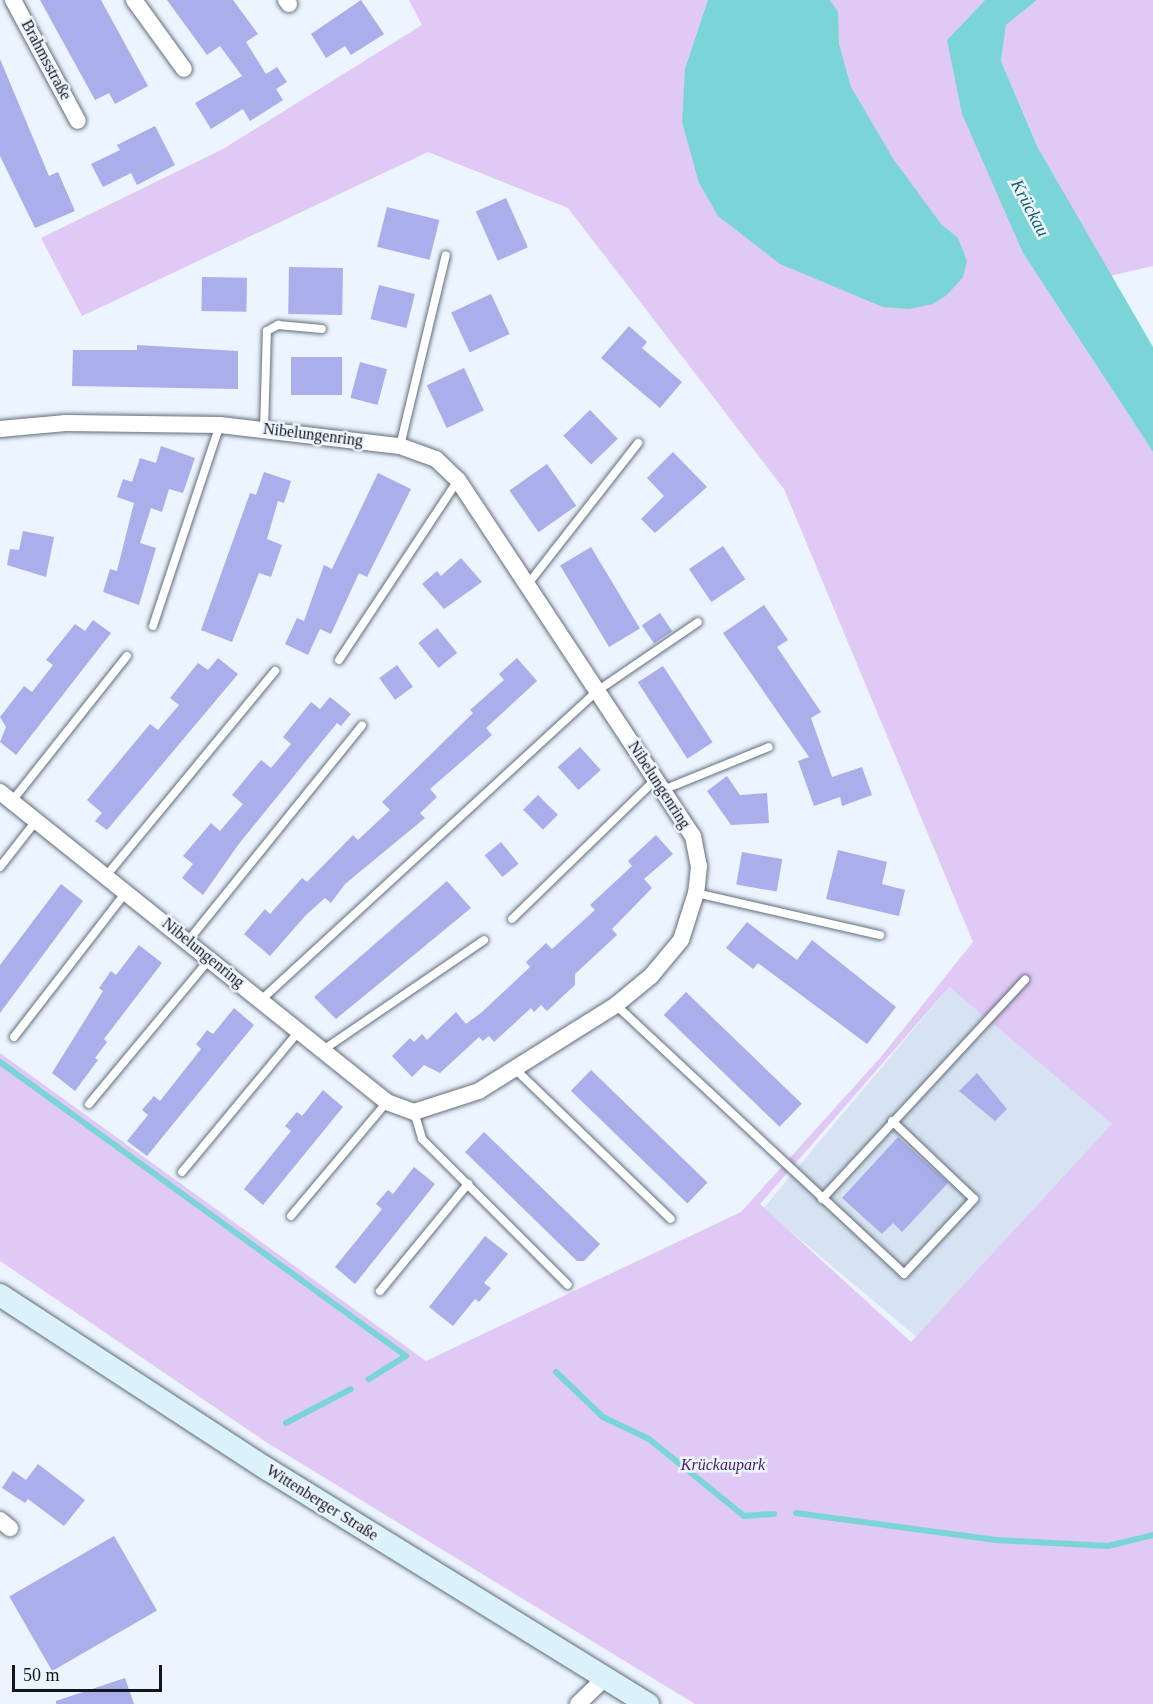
<!DOCTYPE html>
<html>
<head>
<meta charset="utf-8">
<style>
  body { margin:0 }
  #map { position:relative; width:1153px; height:1704px; overflow:hidden; background:#ebf4ff; font-family:"Times New Roman",serif }
  div>[style] { position:absolute }
  .built>* { inset:0; background:#d7e3f2; transform-origin:0 0 }
  .green>* { inset:0; background:#e0c9f4 }
  .water>* { inset:0; background:#7bd5d6 }
  .stream>* { height:6px; margin:-3px; padding:0 3px; transform-origin:3px; border-radius:3px; background:#7bd5d6 }
  .building>* { inset:0; background:#aaaeeb; transform-origin:0 0 }
  .roads { filter:drop-shadow(0 0 2px #636d79) drop-shadow(0 0 2px #636d79) }
  .service>* { height:8px; margin:-4px; padding:0 4px; transform-origin:4px; border-radius:4px; background:#fff }
  .minor>* { height:16px; margin:-8px; padding:0 8px; transform-origin:8px; border-radius:8px; background:#fff }
  .secondary>* { height:22px; margin:-11px; padding:0 11px; transform-origin:11px; border-radius:11px; background:#dbf2fb }
  span { translate:-50% -50%; white-space:nowrap; text-align:center; line-height:1.15; -webkit-text-stroke:5px #ebf4ff; paint-order:stroke }
  .street-label { font-size:16px; color:#12151a }
  .park-label { font-size:16px; color:#481f62; font-style:italic }
  .water-label { font-size:18px; color:#186464; font-style:italic }
  .scale { position:absolute; left:12px; top:1665px; width:150px; height:27px; box-sizing:border-box; border:3px solid #12151a; border-top:0; padding-left:8px; font-size:18px; line-height:21px; white-space:nowrap; color:#12151a; -webkit-text-stroke:4px #ebf4ff; paint-order:stroke }
</style>
</head>
<body>
<div id="map">
  <div class="built">
    <i style="left:949px;top:987px;width:213px;height:289px;rotate:40deg"></i>
  </div>
  <div class="green">
    <i style="clip-path:polygon(evenodd,409px 0,985px 0,947px 40px,1023px 253px,1153px 452px,1153px 1704px,695px 1704px,266px 1442px,0 1261px,0 1053px,426px 1361px,741px 1212px,880px 1058px,973px 942px,784px 489px,568px 208px,428px 152px,82px 316px,41px 238px,223px 149px,422px 25px,409px 0,949px 987px,1112px 1124px,911px 1342px,760px 1204px,949px 987px)"></i>
    <i style="clip-path:polygon(1037px 0,1153px 0,1153px 266px,1110px 276px,1038px 148px,1001px 61px,1006px 25px)"></i>
  </div>
  <div class="water">
    <i style="clip-path:polygon(708px 0,830px 0,838px 12px,839px 44px,851px 87px,894px 160px,941px 224px,958px 238px,967px 261px,963px 277px,947px 295px,933px 304px,909px 309px,883px 307px,780px 264px,718px 216px,699px 183px,682px 122px,685px 69px)"></i>
    <i style="clip-path:polygon(985px 0,1037px 0,1006px 25px,1001px 61px,1038px 148px,1153px 347px,1153px 452px,1023px 253px,962px 114px,947px 40px)"></i>
  </div>
  <div class="stream">
    <i style="left:0;top:1062px;width:501px;rotate:35.91deg"></i>
    <i style="left:406px;top:1356px;width:44px;rotate:148.1deg"></i>
    <i style="left:556px;top:1372px;width:65px;rotate:43.8deg"></i>
    <i style="left:603px;top:1417px;width:51px;rotate:25.6deg"></i>
    <i style="left:649px;top:1439px;width:122px;rotate:39deg"></i>
    <i style="left:744px;top:1516px;width:30px;rotate:-4deg"></i>
    <i style="left:286px;top:1423px;width:73px;rotate:-27.6deg"></i>
    <i style="left:796px;top:1513px;width:202px;rotate:7.7deg"></i>
    <i style="left:996px;top:1540px;width:112px;rotate:3.1deg"></i>
    <i style="left:1108px;top:1546px;width:46px;rotate:-13.7deg"></i>
  </div>
  <div class="building">
    <i style="clip-path:polygon(40px 0,101px 0,148px 86px,115px 104px,109px 93px,95px 100px)"></i>
    <i style="clip-path:polygon(167px 0,233px 0,258px 34px,246px 42px,266px 74px,277px 67px,287px 82px,276px 89px,283px 100px,250px 121px,243px 109px,211px 129px,195px 103px,242px 76px,220px 46px,207px 55px)"></i>
    <i style="clip-path:polygon(361px 0,384px 34px,351px 55px,345px 46px,326px 58px,311px 34px)"></i>
    <i style="clip-path:polygon(0 59px,49px 176px,58px 172px,75px 211px,35px 228px,0 156px)"></i>
    <i style="clip-path:polygon(155px 126px,175px 165px,137px 185px,131px 173px,103px 187px,91px 164px,120px 150px,117px 145px)"></i>
    <i style="left:506px;top:198px;width:54px;height:33px;rotate:66deg"></i>
    <i style="left:387px;top:207px;width:54px;height:41px;rotate:14deg"></i>
    <i style="left:289px;top:267px;width:54px;height:47px;rotate:1deg"></i>
    <i style="left:202px;top:277px;width:45px;height:34px;rotate:1deg"></i>
    <i style="left:379px;top:285px;width:37px;height:35px;rotate:14deg"></i>
    <i style="left:491px;top:294px;width:44px;height:44px;rotate:65deg"></i>
    <i style="clip-path:polygon(629px 326px,647px 342px,642px 348px,682px 382px,660px 408px,601px 358px)"></i>
    <i style="clip-path:polygon(137px 345px,238px 351px,238px 389px,72px 386px,73px 350px,137px 350px)"></i>
    <i style="left:291px;top:357px;width:51px;height:38px"></i>
    <i style="left:360px;top:362px;width:28px;height:37px;rotate:15deg"></i>
    <i style="left:464px;top:368px;width:47px;height:41px;rotate:65deg"></i>
    <i style="left:590px;top:410px;width:40px;height:37px;rotate:46deg"></i>
    <i style="clip-path:polygon(161px 446px,195px 458px,183px 493px,169px 489px,162px 512px,151px 508px,140px 543px,156px 548px,139px 605px,103px 592px,110px 569px,117px 571px,134px 503px,117px 497px,123px 479px,132px 482px,140px 458px,156px 463px)"></i>
    <i style="clip-path:polygon(673px 452px,707px 487px,655px 533px,641px 519px,664px 496px,647px 478px)"></i>
    <i style="left:547px;top:464px;width:51px;height:46px;rotate:55deg"></i>
    <i style="clip-path:polygon(264px 472px,291px 481px,284px 503px,278px 501px,267px 539px,282px 545px,271px 577px,259px 573px,232px 642px,201px 630px,250px 493px,256px 495px)"></i>
    <i style="clip-path:polygon(378px 473px,411px 489px,367px 577px,359px 573px,331px 634px,320px 629px,308px 655px,285px 644px,297px 618px,304px 621px,324px 565px,332px 569px)"></i>
    <i style="clip-path:polygon(23px 531px,54px 537px,46px 577px,7px 565px,10px 549px,19px 550px)"></i>
    <i style="left:723px;top:546px;width:40px;height:41px;rotate:56deg"></i>
    <i style="left:591px;top:547px;width:95px;height:36px;rotate:59deg"></i>
    <i style="clip-path:polygon(461px 558px,482px 582px,444px 609px,422px 584px,437px 571px,441px 576px)"></i>
    <i style="clip-path:polygon(764px 605px,788px 640px,777px 647px,821px 712px,811px 718px,832px 777px,862px 767px,872px 795px,842px 806px,840px 797px,814px 806px,798px 761px,809px 757px,723px 633px)"></i>
    <i style="left:660px;top:613px;width:22px;height:22px;rotate:56deg"></i>
    <i style="clip-path:polygon(93px 620px,111px 633px,16px 755px,0 742px,6px 727px,0 717px,24px 686px,32px 692px,53px 665px,46px 660px,75px 624px,85px 631px)"></i>
    <i style="left:437px;top:628px;width:32px;height:24px;rotate:51deg"></i>
    <i style="clip-path:polygon(218px 658px,238px 674px,107px 830px,95px 821px,102px 813px,87px 800px,150px 724px,158px 730px,168px 718px,179px 705px,170px 698px,198px 663px,208px 670px)"></i>
    <i style="clip-path:polygon(517px 658px,537px 681px,486px 728px,492px 735px,430px 789px,437px 797px,420px 813px,425px 818px,345px 884px,331px 903px,325px 898px,306px 915px,270px 956px,244px 934px,265px 909px,270px 914px,302px 878px,307px 882px,353px 835px,358px 840px,390px 810px,382px 802px,473px 713px,470px 710px,504px 680px,499px 674px)"></i>
    <i style="left:397px;top:665px;width:27px;height:22px;rotate:54deg"></i>
    <i style="left:663px;top:666px;width:91px;height:30px;rotate:57deg"></i>
    <i style="clip-path:polygon(330px 697px,351px 714px,341px 726px,337px 723px,238px 845px,203px 895px,182px 878px,193px 864px,183px 856px,211px 823px,220px 831px,243px 804px,232px 795px,261px 760px,271px 768px,291px 744px,283px 737px,311px 702px,320px 709px)"></i>
    <i style="left:580px;top:747px;width:31px;height:30px;rotate:48deg"></i>
    <i style="clip-path:polygon(727px 776px,740px 795px,767px 793px,769px 823px,731px 825px,707px 791px)"></i>
    <i style="left:538px;top:795px;width:28px;height:21px;rotate:45deg"></i>
    <i style="clip-path:polygon(656px 835px,673px 854px,644px 879px,652px 888px,612px 929px,617px 935px,575px 974px,575px 985px,547px 1011px,541px 1005px,534px 1012px,531px 1008px,494px 1042px,489px 1036px,483px 1041px,479px 1037px,440px 1073px,424px 1065px,412px 1077px,392px 1056px,410px 1038px,414px 1042px,422px 1034px,427px 1040px,456px 1012px,466px 1024px,482px 1012px,530px 967px,526px 962px,546px 943px,552px 949px,595px 910px,590px 905px,632px 866px,628px 861px)"></i>
    <i style="left:501px;top:842px;width:28px;height:21px;rotate:51deg"></i>
    <i style="clip-path:polygon(838px 850px,887px 862px,882px 884px,905px 890px,899px 916px,826px 899px)"></i>
    <i style="left:742px;top:852px;width:41px;height:33px;rotate:10deg"></i>
    <i style="clip-path:polygon(447px 881px,471px 908px,336px 1019px,314px 997px)"></i>
    <i style="clip-path:polygon(61px 884px,83px 901px,0 1013px,0 965px)"></i>
    <i style="clip-path:polygon(747px 922px,797px 960px,812px 940px,896px 1007px,867px 1044px,758px 963px,753px 969px,726px 948px)"></i>
    <i style="clip-path:polygon(139px 945px,162px 963px,104px 1039px,107px 1042px,95px 1058px,98px 1060px,75px 1091px,52px 1073px,103px 991px,99px 988px,111px 971px,116px 975px)"></i>
    <i style="left:686px;top:992px;width:161px;height:32px;rotate:44deg"></i>
    <i style="clip-path:polygon(234px 1008px,254px 1025px,147px 1156px,127px 1141px,148px 1115px,142px 1110px,154px 1096px,160px 1101px,201px 1049px,196px 1044px,202px 1037px,207px 1030px,213px 1034px)"></i>
    <i style="left:591px;top:1070px;width:162px;height:29px;rotate:44deg"></i>
    <i style="clip-path:polygon(977px 1073px,1007px 1109px,995px 1121px,959px 1091px)"></i>
    <i style="clip-path:polygon(323px 1090px,343px 1107px,263px 1205px,244px 1189px,291px 1131px,285px 1126px,297px 1112px,302px 1116px)"></i>
    <i style="clip-path:polygon(484px 1132px,600px 1244px,584px 1261px,577px 1261px,465px 1152px)"></i>
    <i style="clip-path:polygon(898px 1137px,948px 1183px,902px 1232px,893px 1223px,882px 1234px,842px 1198px)"></i>
    <i style="clip-path:polygon(414px 1167px,435px 1184px,355px 1284px,335px 1267px,382px 1209px,376px 1204px,388px 1190px,393px 1194px)"></i>
    <i style="clip-path:polygon(485px 1236px,508px 1254px,484px 1283px,491px 1288px,479px 1302px,475px 1299px,453px 1326px,429px 1307px)"></i>
    <i style="clip-path:polygon(38px 1464px,85px 1500px,64px 1526px,28px 1499px,25px 1503px,2px 1488px,13px 1471px,26px 1480px)"></i>
    <i style="left:114px;top:1536px;width:86px;height:121px;rotate:60deg"></i>
    <i style="clip-path:polygon(125px 1678px,134px 1704px,56px 1704px,56px 1701px)"></i>
  </div>
  <div class="roads">
    <div class="service">
      <i style="left:264px;top:430px;width:99px;rotate:-88.3deg"></i>
      <i style="left:267px;top:331px;width:13px;rotate:-29deg"></i>
      <i style="left:278px;top:325px;width:44px;rotate:5.2deg"></i>
      <i style="left:400px;top:446px;width:196px;rotate:-76.5deg"></i>
      <i style="left:528px;top:584px;width:179px;rotate:-52deg"></i>
      <i style="left:153px;top:626px;width:212px;rotate:-71.6deg"></i>
      <i style="left:339px;top:660px;width:216px;rotate:-56.5deg"></i>
      <i style="left:663px;top:790px;width:114px;rotate:-22.1deg"></i>
      <i style="left:12px;top:801px;width:185px;rotate:-51.6deg"></i>
      <i style="left:0;top:867px;width:58px;rotate:-52deg"></i>
      <i style="left:106px;top:876px;width:266px;rotate:-50.5deg"></i>
      <i style="left:696px;top:893px;width:189px;rotate:12.9deg"></i>
      <i style="left:512px;top:919px;width:201px;rotate:-44.2deg"></i>
      <i style="left:188px;top:941px;width:277px;rotate:-51.1deg"></i>
      <i style="left:261px;top:1000px;width:456px;rotate:-42.6deg"></i>
      <i style="left:597px;top:691px;width:122px;rotate:-34.3deg"></i>
      <i style="left:616px;top:1005px;width:394px;rotate:43deg"></i>
      <i style="left:904px;top:1274px;width:103px;rotate:-47deg"></i>
      <i style="left:974px;top:1199px;width:113px;rotate:-136.4deg"></i>
      <i style="left:14px;top:1037px;width:183px;rotate:-52.3deg"></i>
      <i style="left:323px;top:1050px;width:195px;rotate:-34.3deg"></i>
      <i style="left:515px;top:1069px;width:216px;rotate:43.9deg"></i>
      <i style="left:89px;top:1104px;width:189px;rotate:-50.2deg"></i>
      <i style="left:414px;top:1112px;width:28px;rotate:73deg"></i>
      <i style="left:422px;top:1139px;width:206px;rotate:45deg"></i>
      <i style="left:182px;top:1172px;width:183px;rotate:-50.3deg"></i>
      <i style="left:822px;top:1199px;width:299px;rotate:-47.2deg"></i>
      <i style="left:291px;top:1216px;width:149px;rotate:-49.9deg"></i>
      <i style="left:380px;top:1291px;width:139px;rotate:-50.6deg"></i>
    </div>
    <div class="minor">
      <i style="left:13px;top:0;width:137px;rotate:61.8deg"></i>
      <i style="left:134px;top:0;width:85px;rotate:54.1deg"></i>
      <i style="left:286px;top:0;width:5px;rotate:53deg"></i>
      <i style="left:0;top:429px;width:66px;rotate:-5.2deg"></i>
      <i style="left:66px;top:423px;width:154px;rotate:0.7deg"></i>
      <i style="left:220px;top:425px;width:181px;rotate:6.7deg"></i>
      <i style="left:400px;top:446px;width:38px;rotate:20deg"></i>
      <i style="left:436px;top:459px;width:30px;rotate:44deg"></i>
      <i style="left:458px;top:480px;width:427px;rotate:56.6deg"></i>
      <i style="left:693px;top:836px;width:31px;rotate:79deg"></i>
      <i style="left:699px;top:866px;width:27px;rotate:96deg"></i>
      <i style="left:696px;top:893px;width:49px;rotate:107.7deg"></i>
      <i style="left:681px;top:940px;width:47px;rotate:129.8deg"></i>
      <i style="left:651px;top:976px;width:45px;rotate:140.4deg"></i>
      <i style="left:616px;top:1005px;width:162px;rotate:147.9deg"></i>
      <i style="left:479px;top:1091px;width:68px;rotate:162.1deg"></i>
      <i style="left:414px;top:1112px;width:29px;rotate:-160deg"></i>
      <i style="left:387px;top:1102px;width:496px;rotate:-141.3deg"></i>
      <i style="left:0;top:1520px;width:13px;rotate:39deg"></i>
      <i style="left:578px;top:1704px;width:39px;rotate:-44deg"></i>
    </div>
    <div class="secondary">
      <i style="left:0;top:1295px;width:319px;rotate:33.1deg"></i>
      <i style="left:267px;top:1469px;width:448px;rotate:31.7deg"></i>
    </div>
  </div>
  <div class="street-label">
    <span style="left:46px;top:60px;rotate:62deg">Brahmsstraße</span>
    <span style="left:313px;top:435px;rotate:7deg">Nibelungenring</span>
    <span style="left:659px;top:785px;rotate:57deg">Nibelungenring</span>
    <span style="left:203px;top:953px;rotate:39deg">Nibelungenring</span>
    <span style="left:322px;top:1503px;rotate:32deg">Wittenberger Straße</span>
  </div>
  <div class="park-label">
    <span style="left:723px;top:1465px">Krückaupark</span>
  </div>
  <div class="water-label">
    <span style="left:1030px;top:208px;rotate:62deg">Krückau</span>
  </div>
  <div class="scale">50 m</div>
</div>
</body>
</html>
